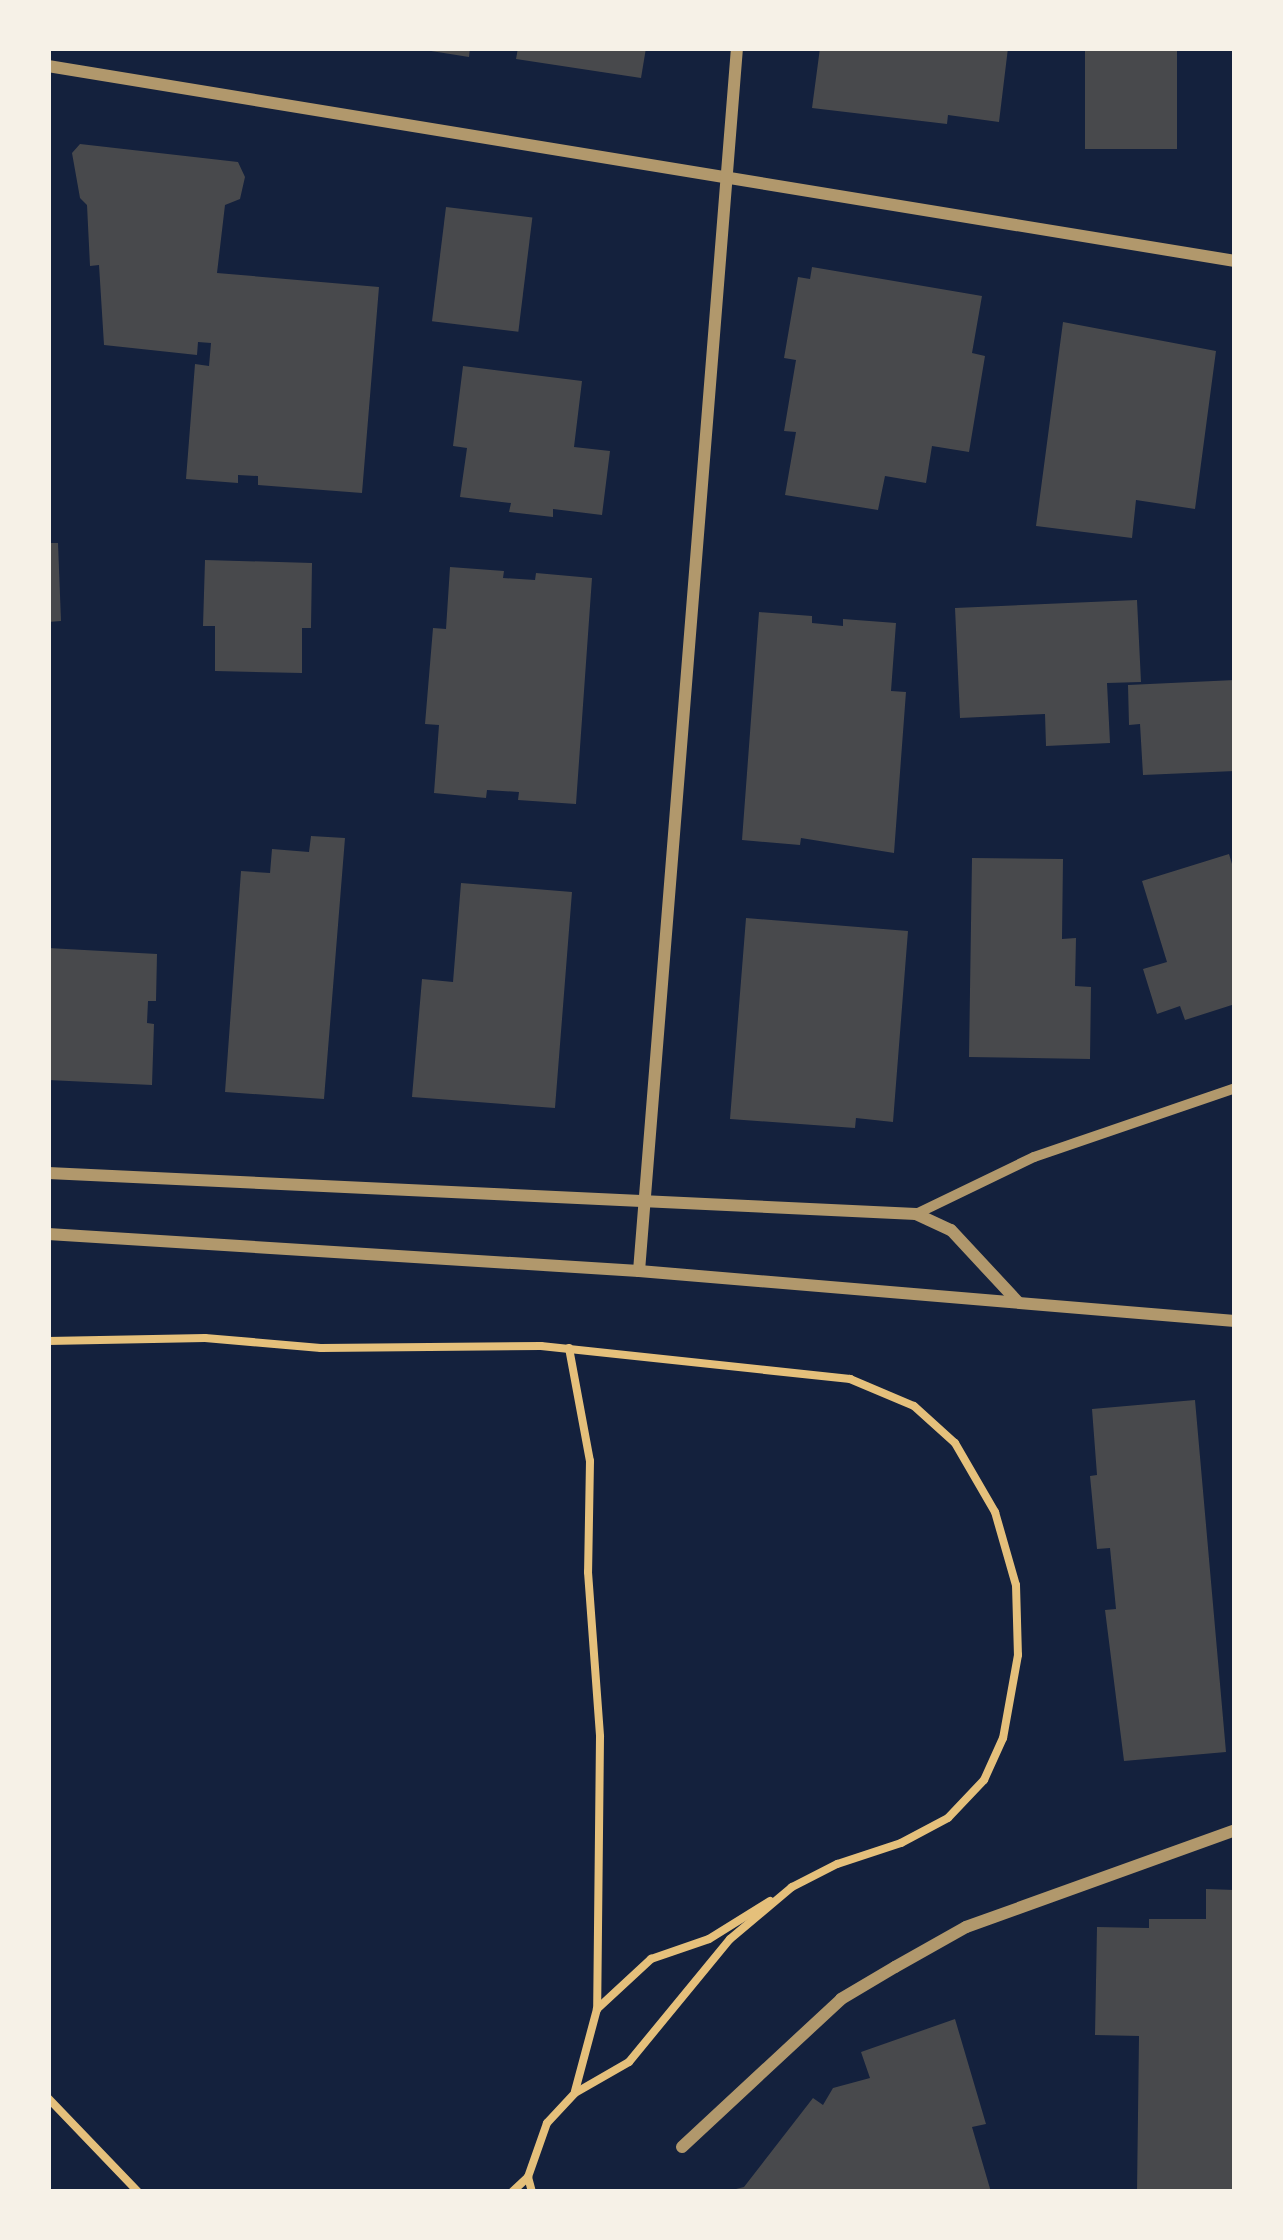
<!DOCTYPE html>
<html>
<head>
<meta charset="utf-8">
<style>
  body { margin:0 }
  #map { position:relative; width:1283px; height:2240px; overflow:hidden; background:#14213d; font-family:Helvetica,sans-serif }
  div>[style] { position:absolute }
  .building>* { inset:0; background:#48494c; transform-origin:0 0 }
  .path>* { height:8px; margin:-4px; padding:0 4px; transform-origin:4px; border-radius:4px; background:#e5c07b }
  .pedestrian>* { height:10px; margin:-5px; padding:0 5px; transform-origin:5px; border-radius:5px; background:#b1986c }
  .minor>* { height:12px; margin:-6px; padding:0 6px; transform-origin:6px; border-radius:6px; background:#b1986c }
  span { translate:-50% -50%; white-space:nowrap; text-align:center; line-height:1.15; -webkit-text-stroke:12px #f6f1e7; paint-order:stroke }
  .frame { position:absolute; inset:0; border:51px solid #f6f1e7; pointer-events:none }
</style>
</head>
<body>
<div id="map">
  <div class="building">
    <i style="clip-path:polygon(412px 48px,470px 48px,469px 57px)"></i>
    <i style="clip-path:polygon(518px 48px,646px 48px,641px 78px,516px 59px)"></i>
    <i style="clip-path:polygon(820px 48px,1008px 48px,999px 122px,948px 115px,947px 124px,812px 108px)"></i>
    <i style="left:1085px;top:48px;width:92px;height:101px"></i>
    <i style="clip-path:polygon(80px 144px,238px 162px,245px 177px,240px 199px,225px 205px,217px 273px,379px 287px,362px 493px,258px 485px,258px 476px,238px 475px,238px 483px,186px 479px,195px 364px,209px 366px,211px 343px,198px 342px,197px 355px,104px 345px,99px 265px,90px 266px,87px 205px,80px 198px,72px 153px)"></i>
    <i style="left:446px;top:207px;width:87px;height:115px;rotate:7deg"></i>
    <i style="clip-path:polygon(812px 267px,982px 296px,972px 353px,985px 356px,969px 452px,932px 446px,926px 483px,885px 476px,878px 510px,785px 495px,796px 432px,784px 431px,796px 360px,784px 358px,798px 277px,810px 279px)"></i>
    <i style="clip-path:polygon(1063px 322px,1216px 351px,1195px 509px,1136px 500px,1132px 538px,1036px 526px)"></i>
    <i style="clip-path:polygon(463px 366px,582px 381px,574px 447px,610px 451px,602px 515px,553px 509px,553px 517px,509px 512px,511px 503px,460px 497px,467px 448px,453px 446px)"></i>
    <i style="clip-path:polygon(48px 543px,58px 543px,61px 621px,48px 622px)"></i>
    <i style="clip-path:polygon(205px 560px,312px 563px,311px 628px,302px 628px,302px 673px,215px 671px,215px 626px,203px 626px)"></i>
    <i style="clip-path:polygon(450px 567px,504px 571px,503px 578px,535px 580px,536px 573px,592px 578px,576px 804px,518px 800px,519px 792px,487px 790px,486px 798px,434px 793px,439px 725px,425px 724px,433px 628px,446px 629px)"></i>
    <i style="clip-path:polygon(1137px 600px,1141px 682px,1107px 683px,1110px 743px,1046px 746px,1045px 714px,960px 718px,955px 608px)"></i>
    <i style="clip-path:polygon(759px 612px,812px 616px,812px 623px,843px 626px,843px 619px,896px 623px,891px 691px,906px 692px,894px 853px,801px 838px,800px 845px,742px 840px)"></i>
    <i style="clip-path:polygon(1235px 680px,1235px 771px,1143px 775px,1140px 724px,1129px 725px,1128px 685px)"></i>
    <i style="clip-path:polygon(311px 836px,345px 838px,324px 1099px,225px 1092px,241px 871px,270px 873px,272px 849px,309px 852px)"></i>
    <i style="clip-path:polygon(1229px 854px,1235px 874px,1235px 1004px,1185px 1020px,1180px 1006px,1157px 1014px,1143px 969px,1167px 962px,1142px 881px)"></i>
    <i style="clip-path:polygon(972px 858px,1063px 859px,1062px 939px,1076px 938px,1075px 986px,1091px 987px,1090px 1059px,969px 1057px)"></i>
    <i style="clip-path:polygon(461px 883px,572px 892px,555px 1108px,412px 1097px,422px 979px,453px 982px)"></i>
    <i style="clip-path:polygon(746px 918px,908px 931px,893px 1122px,856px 1118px,855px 1128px,730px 1119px)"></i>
    <i style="clip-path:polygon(48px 948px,157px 954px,156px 1001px,148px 1001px,147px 1023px,154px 1024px,152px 1085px,48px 1080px)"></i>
    <i style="clip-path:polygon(1195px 1400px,1226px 1752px,1124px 1761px,1105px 1610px,1116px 1609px,1110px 1548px,1097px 1549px,1090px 1476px,1097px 1475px,1092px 1409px)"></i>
    <i style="clip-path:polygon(1206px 1889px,1235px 1890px,1235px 2192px,1137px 2192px,1139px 2036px,1095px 2035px,1097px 1927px,1149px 1928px,1149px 1919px,1206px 1919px)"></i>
    <i style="clip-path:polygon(955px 2019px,986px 2124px,972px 2127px,991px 2192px,724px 2192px,744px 2187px,813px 2098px,823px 2105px,833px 2088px,870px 2078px,861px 2052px)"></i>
  </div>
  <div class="path">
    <i style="left:48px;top:1341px;width:157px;rotate:-1.1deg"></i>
    <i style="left:205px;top:1338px;width:116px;rotate:4.9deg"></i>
    <i style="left:321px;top:1348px;width:220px;rotate:-0.5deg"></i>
    <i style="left:541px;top:1346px;width:311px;rotate:6.1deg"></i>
    <i style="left:850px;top:1379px;width:69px;rotate:22.9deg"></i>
    <i style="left:914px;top:1406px;width:55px;rotate:42.1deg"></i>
    <i style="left:955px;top:1443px;width:80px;rotate:59.9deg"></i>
    <i style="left:995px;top:1512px;width:76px;rotate:74deg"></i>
    <i style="left:1016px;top:1585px;width:70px;rotate:88.4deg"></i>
    <i style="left:1018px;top:1655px;width:84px;rotate:100.2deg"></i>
    <i style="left:1003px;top:1738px;width:46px;rotate:114.3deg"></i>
    <i style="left:984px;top:1780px;width:52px;rotate:133.5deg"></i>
    <i style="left:948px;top:1818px;width:53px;rotate:152deg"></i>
    <i style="left:901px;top:1843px;width:67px;rotate:161.8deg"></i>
    <i style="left:837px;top:1864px;width:51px;rotate:152.9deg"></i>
    <i style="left:792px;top:1887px;width:81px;rotate:140deg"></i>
    <i style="left:730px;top:1939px;width:159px;rotate:129.4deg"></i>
    <i style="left:629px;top:2062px;width:62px;rotate:150.1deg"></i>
    <i style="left:575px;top:2093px;width:41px;rotate:133deg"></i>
    <i style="left:547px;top:2123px;width:57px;rotate:109.4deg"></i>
    <i style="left:528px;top:2177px;width:16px;rotate:75deg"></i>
    <i style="left:569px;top:1348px;width:115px;rotate:79.5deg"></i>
    <i style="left:590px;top:1461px;width:111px;rotate:91deg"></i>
    <i style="left:588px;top:1572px;width:165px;rotate:85.8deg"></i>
    <i style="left:600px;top:1737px;width:272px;rotate:90.6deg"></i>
    <i style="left:597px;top:2009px;width:85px;rotate:105deg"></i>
    <i style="left:597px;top:2009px;width:74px;rotate:-42.8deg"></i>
    <i style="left:651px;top:1959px;width:61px;rotate:-19deg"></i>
    <i style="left:709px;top:1939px;width:72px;rotate:-31.9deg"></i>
    <i style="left:48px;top:2098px;width:130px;rotate:46.2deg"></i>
    <i style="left:512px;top:2192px;width:22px;rotate:-43deg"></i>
  </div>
  <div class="pedestrian">
    <i style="left:916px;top:1214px;width:131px;rotate:-25.8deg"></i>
    <i style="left:1034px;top:1157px;width:213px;rotate:-18.9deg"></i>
  </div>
  <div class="minor">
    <i style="left:48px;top:66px;width:1203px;rotate:9.33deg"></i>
    <i style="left:48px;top:1173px;width:869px;rotate:2.7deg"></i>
    <i style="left:916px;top:1214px;width:38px;rotate:25deg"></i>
    <i style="left:951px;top:1230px;width:98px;rotate:47.1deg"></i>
    <i style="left:48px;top:1234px;width:592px;rotate:3.58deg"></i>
    <i style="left:639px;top:1271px;width:598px;rotate:4.8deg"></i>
    <i style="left:639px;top:1271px;width:1227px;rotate:-85.42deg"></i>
    <i style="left:682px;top:2147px;width:217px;rotate:-42.9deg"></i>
    <i style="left:841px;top:1999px;width:63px;rotate:-30.7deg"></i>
    <i style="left:895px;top:1967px;width:81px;rotate:-29.4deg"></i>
    <i style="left:966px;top:1927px;width:286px;rotate:-19.8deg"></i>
  </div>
  <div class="frame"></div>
</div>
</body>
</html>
